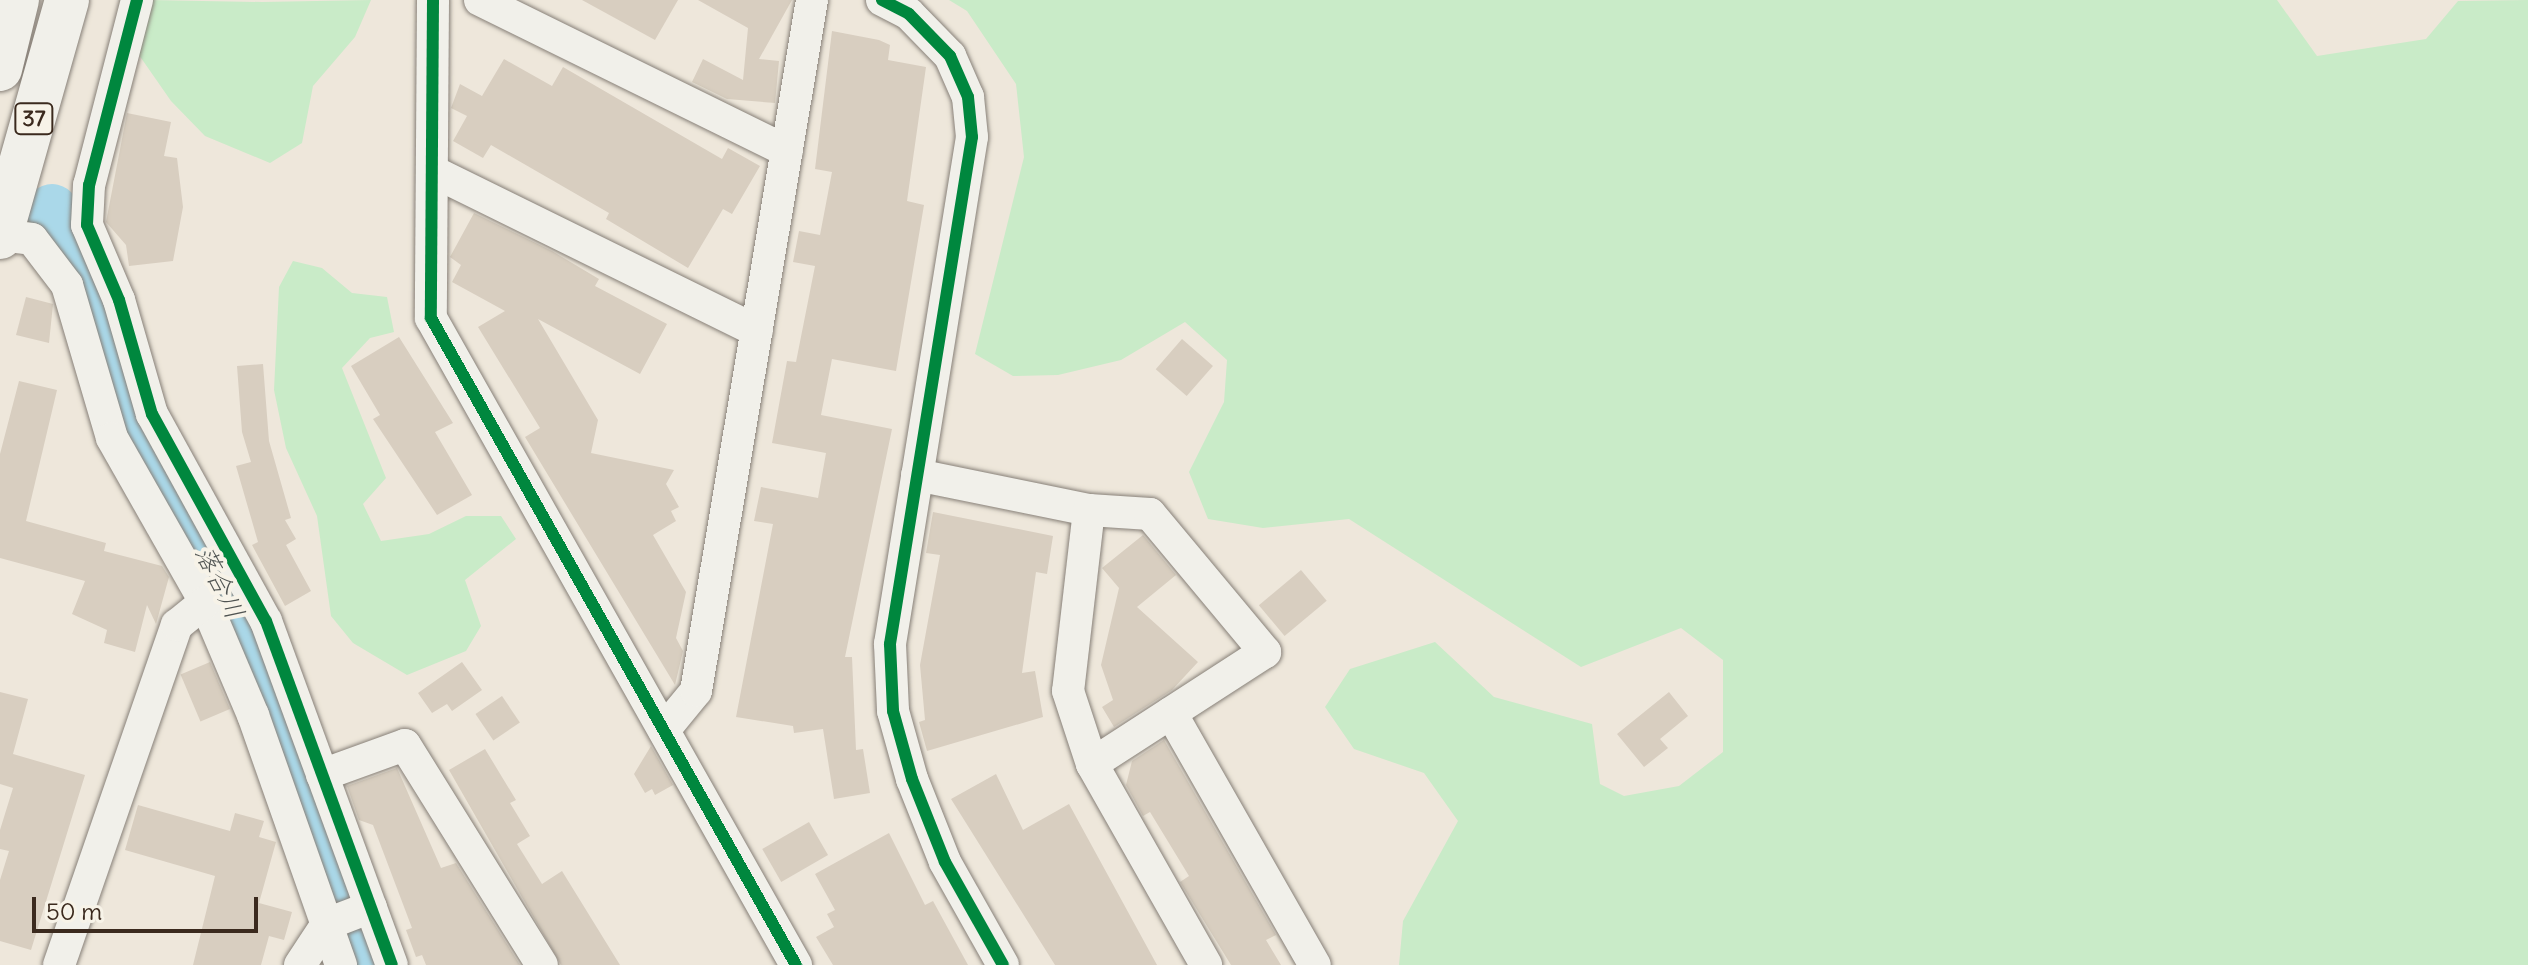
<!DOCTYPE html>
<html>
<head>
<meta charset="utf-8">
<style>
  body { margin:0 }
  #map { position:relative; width:2528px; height:965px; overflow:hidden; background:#eee7db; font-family:Delius,"Klee One",sans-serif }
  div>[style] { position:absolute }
  .green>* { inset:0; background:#c9ebc8 }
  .river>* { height:54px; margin:-27px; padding:0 27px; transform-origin:27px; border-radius:27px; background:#aad8e9 }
  .building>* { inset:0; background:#d8cec0; transform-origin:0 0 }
  .roads { filter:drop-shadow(0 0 2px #878078) drop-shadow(0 0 2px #878078) }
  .street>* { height:32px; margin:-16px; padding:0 16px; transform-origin:16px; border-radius:16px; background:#f1f0ea }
  .primary>* { height:44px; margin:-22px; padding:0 22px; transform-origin:22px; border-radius:22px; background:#f1f0ea }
  .cycleway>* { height:12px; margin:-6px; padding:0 6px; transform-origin:6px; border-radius:6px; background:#00873e }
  span { translate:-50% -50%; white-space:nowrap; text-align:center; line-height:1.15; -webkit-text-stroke:8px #f7f3e8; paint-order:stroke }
  .shield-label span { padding:2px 6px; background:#f7f3e8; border:2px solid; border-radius:6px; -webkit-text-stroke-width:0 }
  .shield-label { font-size:22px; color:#3b2a1e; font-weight:700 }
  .water-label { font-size:26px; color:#505452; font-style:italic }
  .scale { position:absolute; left:32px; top:897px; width:226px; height:36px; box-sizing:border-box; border:4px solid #3b2a1e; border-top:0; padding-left:10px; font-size:24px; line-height:28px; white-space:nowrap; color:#3b2a1e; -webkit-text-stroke:6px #f7f3e8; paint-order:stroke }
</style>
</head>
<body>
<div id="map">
  <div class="green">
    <i style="clip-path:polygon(149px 0,262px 2px,371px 0,355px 37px,313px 86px,302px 143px,270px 163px,205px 136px,171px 101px,139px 55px)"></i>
    <i style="clip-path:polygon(949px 0,2277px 0,2317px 56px,2426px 39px,2458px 1px,2528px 0,2528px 965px,1399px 965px,1403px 921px,1458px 821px,1424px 773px,1354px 749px,1325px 707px,1350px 669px,1435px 642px,1494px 697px,1592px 724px,1600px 784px,1624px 796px,1679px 786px,1723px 752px,1723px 660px,1681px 628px,1581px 667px,1349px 519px,1263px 528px,1208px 519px,1189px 472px,1224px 402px,1227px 360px,1185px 322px,1121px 360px,1058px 375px,1013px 376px,975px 354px,1024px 157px,1016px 84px,967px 11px)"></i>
    <i style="clip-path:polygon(293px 261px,322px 268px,352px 293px,387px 297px,394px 332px,370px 338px,342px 368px,386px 478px,363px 504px,381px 541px,429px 534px,466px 516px,501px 516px,516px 539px,465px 580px,481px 626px,466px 651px,407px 675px,353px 643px,331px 616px,317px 516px,286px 448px,274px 390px,279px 287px)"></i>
  </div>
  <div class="river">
    <i style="left:52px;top:211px;width:65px;rotate:57.5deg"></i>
    <i style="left:87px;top:266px;width:149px;rotate:75.2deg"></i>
    <i style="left:125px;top:410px;width:243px;rotate:61.4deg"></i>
    <i style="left:241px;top:623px;width:364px;rotate:69.8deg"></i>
  </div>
  <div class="building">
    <i style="clip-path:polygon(582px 0,678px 0,655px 40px)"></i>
    <i style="clip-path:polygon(698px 0,792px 0,759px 59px,779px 61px,775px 103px,727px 99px,692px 82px,703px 59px,743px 80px,748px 28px)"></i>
    <i style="clip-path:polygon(832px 31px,879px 40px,890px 45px,888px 60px,926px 67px,907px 201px,924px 205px,896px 371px,832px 359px,821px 415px,892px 429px,845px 657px,852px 657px,856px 750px,863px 749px,870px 793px,834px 799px,823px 729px,794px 733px,793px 726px,736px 717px,773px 524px,754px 521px,761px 487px,818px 498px,826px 453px,772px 443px,787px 361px,796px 362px,815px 266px,793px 262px,799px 231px,820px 235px,832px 172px,815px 169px)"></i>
    <i style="clip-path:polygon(504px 59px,552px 86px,563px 67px,722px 159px,728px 148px,760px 166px,732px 214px,723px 209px,688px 268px,606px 219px,609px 213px,491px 145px,483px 158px,453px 141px,467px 116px,451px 108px,460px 84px,482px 96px)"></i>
    <i style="clip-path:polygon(127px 113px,171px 122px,164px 156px,177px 158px,183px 207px,173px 261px,129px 266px,126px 245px,106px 222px)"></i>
    <i style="clip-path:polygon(474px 213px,552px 251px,599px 279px,595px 286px,667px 324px,640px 374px,538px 319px,598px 420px,591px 453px,674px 470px,666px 484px,679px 507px,671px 511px,676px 521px,653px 535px,686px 592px,676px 638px,683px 651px,675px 685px,525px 437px,540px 428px,478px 327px,505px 311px,452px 282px,461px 265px,450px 257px)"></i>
    <i style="clip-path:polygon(26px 297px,53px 304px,49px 343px,16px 335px)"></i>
    <i style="clip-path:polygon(399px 337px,453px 423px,435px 432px,472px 495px,437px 515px,373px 419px,380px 415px,351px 366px)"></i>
    <i style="left:1182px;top:339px;width:41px;height:40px;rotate:41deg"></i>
    <i style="clip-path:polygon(263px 364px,269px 441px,291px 518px,285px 520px,296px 539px,286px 545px,311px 591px,285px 606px,252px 545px,258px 542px,236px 466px,251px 462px,242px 432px,237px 366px)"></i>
    <i style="clip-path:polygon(19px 381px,57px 390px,26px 521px,106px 543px,104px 551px,162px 566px,169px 577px,156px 624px,147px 605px,135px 652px,104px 643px,107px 630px,72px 614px,85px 581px,0 558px,0 454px)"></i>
    <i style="clip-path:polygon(933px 512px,1053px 536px,1047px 574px,1036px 572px,1022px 673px,1035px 671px,1043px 717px,927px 751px,919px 722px,925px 720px,920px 665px,940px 555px,926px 553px)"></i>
    <i style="clip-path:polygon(1143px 535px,1176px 575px,1137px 607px,1198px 662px,1172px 690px,1114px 727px,1102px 707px,1113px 700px,1101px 665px,1119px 588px,1102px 568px)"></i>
    <i style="left:1301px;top:570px;width:40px;height:55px;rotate:50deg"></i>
    <i style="left:210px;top:662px;width:51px;height:32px;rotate:67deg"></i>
    <i style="clip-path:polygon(462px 662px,482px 690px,452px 711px,447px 704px,432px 713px,418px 693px)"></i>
    <i style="clip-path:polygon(0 692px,28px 699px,13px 754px,85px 775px,31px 950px,0 941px,0 880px,9px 851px,0 849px,0 830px,13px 788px,0 784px)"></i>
    <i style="clip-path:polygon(1669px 692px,1688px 716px,1660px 739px,1668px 748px,1644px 767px,1617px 734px)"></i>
    <i style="left:502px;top:696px;width:32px;height:32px;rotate:56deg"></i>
    <i style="clip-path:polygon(1164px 740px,1276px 935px,1266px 940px,1281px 965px,1231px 965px,1180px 882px,1189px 876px,1150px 812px,1143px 816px,1126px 785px,1132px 761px)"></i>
    <i style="clip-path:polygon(651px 746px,673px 785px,655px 795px,652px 789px,645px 793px,634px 774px)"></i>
    <i style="clip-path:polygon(485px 749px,516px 800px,510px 803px,530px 836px,517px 844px,542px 884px,562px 871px,620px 965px,561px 965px,449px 770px)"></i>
    <i style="clip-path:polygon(397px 768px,441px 868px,456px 863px,520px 965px,426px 965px,422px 955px,416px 957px,406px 930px,412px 928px,373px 825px,359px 820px,347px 786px)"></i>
    <i style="clip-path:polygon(996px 774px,1023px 830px,1069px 804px,1157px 965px,1055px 965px,951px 799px)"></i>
    <i style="clip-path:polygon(138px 805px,230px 831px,235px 813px,264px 821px,259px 837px,276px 842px,259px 903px,292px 912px,284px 940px,269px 936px,261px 965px,193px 965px,215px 876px,125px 850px)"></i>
    <i style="left:809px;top:822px;width:38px;height:54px;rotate:60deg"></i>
    <i style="clip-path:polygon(889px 833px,925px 905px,933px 901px,968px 965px,833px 965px,816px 937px,834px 927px,827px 914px,835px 910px,815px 874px)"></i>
  </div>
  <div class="roads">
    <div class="street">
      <i style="left:137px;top:0;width:191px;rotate:104.5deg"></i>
      <i style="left:89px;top:185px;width:40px;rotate:92.9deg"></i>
      <i style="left:87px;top:225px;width:82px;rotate:66.9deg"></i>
      <i style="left:119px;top:300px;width:119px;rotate:73.9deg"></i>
      <i style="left:152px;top:414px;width:236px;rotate:61.2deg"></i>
      <i style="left:266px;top:621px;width:366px;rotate:69.9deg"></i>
      <i style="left:433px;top:0;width:318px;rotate:90.4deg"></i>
      <i style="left:431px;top:318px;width:743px;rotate:60.57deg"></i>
      <i style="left:480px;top:0;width:342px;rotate:26.2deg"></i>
      <i style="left:882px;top:0;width:30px;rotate:27deg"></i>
      <i style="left:909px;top:14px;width:59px;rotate:45.7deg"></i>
      <i style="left:950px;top:56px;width:45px;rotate:66.3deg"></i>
      <i style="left:968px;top:97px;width:40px;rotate:84.3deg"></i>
      <i style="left:972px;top:137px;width:514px;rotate:99.19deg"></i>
      <i style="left:890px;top:644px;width:67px;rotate:87.4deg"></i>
      <i style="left:893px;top:711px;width:71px;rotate:74.4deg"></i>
      <i style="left:912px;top:779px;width:89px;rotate:68.3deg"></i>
      <i style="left:945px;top:862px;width:118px;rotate:60.6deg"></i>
      <i style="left:432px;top:171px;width:362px;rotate:26.2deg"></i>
      <i style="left:0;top:235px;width:32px;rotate:7deg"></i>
      <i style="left:32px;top:239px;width:58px;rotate:52.7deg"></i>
      <i style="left:67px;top:285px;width:159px;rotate:73.6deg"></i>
      <i style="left:112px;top:438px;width:189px;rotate:60.4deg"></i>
      <i style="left:205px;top:602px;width:123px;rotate:67deg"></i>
      <i style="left:253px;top:715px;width:265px;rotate:70.6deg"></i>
      <i style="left:917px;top:475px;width:176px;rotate:11.5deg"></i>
      <i style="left:1089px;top:510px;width:61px;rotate:3.8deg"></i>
      <i style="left:1150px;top:514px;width:180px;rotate:50.2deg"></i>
      <i style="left:1265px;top:652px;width:206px;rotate:147.1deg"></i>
      <i style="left:1089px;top:510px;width:182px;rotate:96.6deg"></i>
      <i style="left:1068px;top:691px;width:77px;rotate:71.8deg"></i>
      <i style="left:1092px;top:764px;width:231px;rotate:60.4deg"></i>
      <i style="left:1171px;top:713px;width:290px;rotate:60.3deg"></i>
      <i style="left:664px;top:730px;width:50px;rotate:-50.6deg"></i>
      <i style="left:696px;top:691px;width:701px;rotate:-80.47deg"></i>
      <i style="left:322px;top:775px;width:88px;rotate:-19.9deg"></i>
      <i style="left:405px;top:745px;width:259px;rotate:58.1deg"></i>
      <i style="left:59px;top:965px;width:360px;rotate:-70.9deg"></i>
      <i style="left:177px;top:625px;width:36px;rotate:-39deg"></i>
      <i style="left:300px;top:965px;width:49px;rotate:-56.6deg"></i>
      <i style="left:327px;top:924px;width:47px;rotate:-21.1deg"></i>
    </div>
    <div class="primary">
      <i style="left:0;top:69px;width:71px;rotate:-76.2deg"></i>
      <i style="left:0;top:237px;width:246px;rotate:-74.2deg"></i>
    </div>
  </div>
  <div class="cycleway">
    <i style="left:137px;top:0;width:191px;rotate:104.5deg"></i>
    <i style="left:89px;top:185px;width:40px;rotate:92.9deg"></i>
    <i style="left:87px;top:225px;width:82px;rotate:66.9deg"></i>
    <i style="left:119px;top:300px;width:119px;rotate:73.9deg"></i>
    <i style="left:152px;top:414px;width:236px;rotate:61.2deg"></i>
    <i style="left:266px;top:621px;width:366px;rotate:69.9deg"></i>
    <i style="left:433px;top:0;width:318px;rotate:90.4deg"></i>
    <i style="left:431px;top:318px;width:743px;rotate:60.57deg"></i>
    <i style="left:882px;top:0;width:30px;rotate:27deg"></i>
    <i style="left:909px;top:14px;width:59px;rotate:45.7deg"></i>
    <i style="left:950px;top:56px;width:45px;rotate:66.3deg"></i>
    <i style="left:968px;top:97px;width:40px;rotate:84.3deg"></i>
    <i style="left:972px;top:137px;width:514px;rotate:99.19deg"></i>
    <i style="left:890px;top:644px;width:67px;rotate:87.4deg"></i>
    <i style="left:893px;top:711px;width:71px;rotate:74.4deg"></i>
    <i style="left:912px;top:779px;width:89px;rotate:68.3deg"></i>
    <i style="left:945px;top:862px;width:118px;rotate:60.6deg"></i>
  </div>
  <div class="shield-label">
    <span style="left:34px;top:119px">37</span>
  </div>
  <div class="water-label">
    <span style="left:220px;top:582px;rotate:64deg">落合川</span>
  </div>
  <div class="scale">50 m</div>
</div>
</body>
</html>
